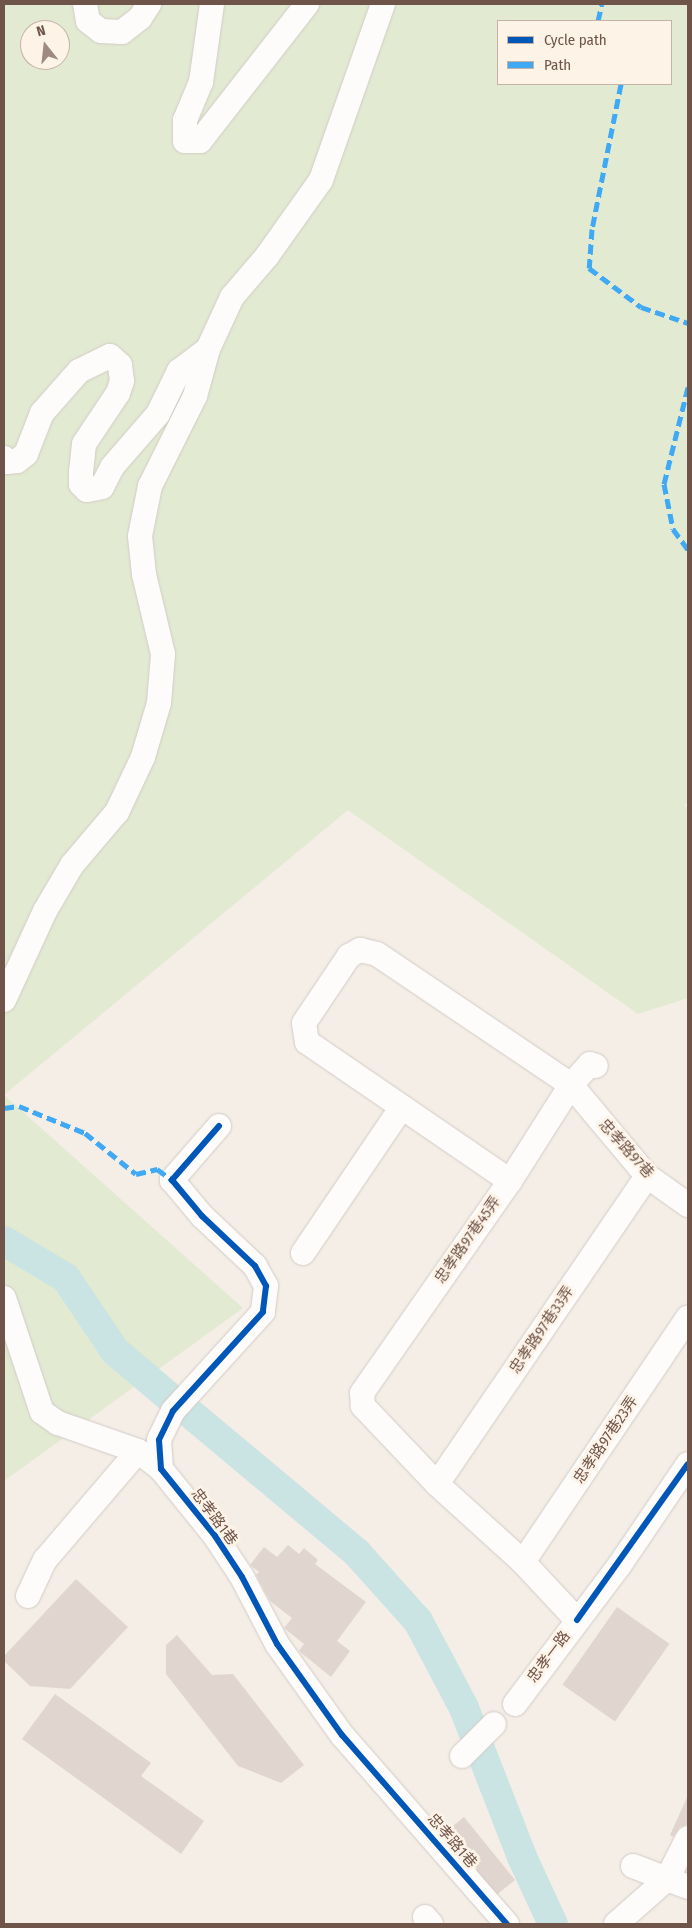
<!DOCTYPE html>
<html>
<head>
<meta charset="utf-8">
<style>
  body { margin:0 }
  #map { position:relative; width:692px; height:1928px; overflow:hidden; background:#f4eee7; font-family:"Fira Sans Condensed","Noto Sans TC",sans-serif }
  div>[style] { position:absolute }
  .green>* { inset:0; background:#e2ead2 }
  .river>* { height:30px; margin:-15px; padding:0 15px; transform-origin:15px; border-radius:15px; background:#cae4e4 }
  .building>* { inset:0; background:#e0d6cf; transform-origin:0 0 }
  .roads { filter:drop-shadow(0 0 1px #d3cbc5) drop-shadow(0 0 1px #d3cbc5) }
  .minor>* { height:24px; margin:-12px; padding:0 12px; transform-origin:12px; border-radius:12px; background:#fdfcfb }
  .quiet>* { height:5px; margin-top:-2.5px; transform-origin:0; background:repeating-linear-gradient(90deg,#3fa9f5 0 10px,transparent 0 15px) }
  .cycleway>* { height:6px; margin:-3px; padding:0 3px; transform-origin:3px; border-radius:3px; background:#0057b8 }
  span { translate:-50% -50%; white-space:nowrap; text-align:center; line-height:1.15; -webkit-text-stroke:5px #fef3e7; paint-order:stroke }
  .street-label { font-size:15px; color:#6f544a }
  .frame { position:absolute; inset:0; border:5px solid #6f544a; pointer-events:none }
  .legend { position:absolute; left:497px; top:20px; width:175px; height:65px; box-sizing:border-box; background:#fef3e7; border:1px solid #c5b3a8; margin:0; padding:6px 9px; list-style:none; font-size:15px; color:#6f544a }
  .legend li { display:flex; align-items:center; gap:10px; height:25px }
  .legend b { width:25px; border:1px solid #c5b3a8 }
  .north { position:absolute; left:20px; top:20px; width:50px; height:50px; box-sizing:border-box; background:#fef3e7; border:1px solid #c5b3a8; border-radius:50%; rotate:344deg; font-size:14px; font-weight:700; line-height:20px; text-align:center; color:#6f544a }
  .north::after { content:''; display:block; margin:auto; width:18px; height:22px; background:#9e8a81; clip-path:polygon(50% 0,100% 100%,50% 72%,0 100%) }
</style>
</head>
<body>
<div id="map">
  <div class="green">
    <i style="clip-path:polygon(evenodd,4px 4px,688px 4px,688px 802px,684px 805px,688px 809px,688px 998px,638px 1014px,348px 810px,4px 1095px,243px 1308px,4px 1481px,4px 4px,498px 21px,671px 21px,671px 84px,498px 84px,498px 21px,4px 4px,30px 30px,60px 30px,60px 60px,30px 60px,30px 30px)"></i>
  </div>
  <div class="river">
    <i style="left:4px;top:1241px;width:72px;rotate:30.8deg"></i>
    <i style="left:66px;top:1278px;width:88px;rotate:56.1deg"></i>
    <i style="left:115px;top:1351px;width:70px;rotate:40.3deg"></i>
    <i style="left:191px;top:1414px;width:217px;rotate:39.9deg"></i>
    <i style="left:357px;top:1553px;width:91px;rotate:48.1deg"></i>
    <i style="left:418px;top:1621px;width:98px;rotate:62.1deg"></i>
    <i style="left:464px;top:1708px;width:160px;rotate:68.7deg"></i>
    <i style="left:522px;top:1857px;width:74px;rotate:65.2deg"></i>
  </div>
  <div class="building">
    <i style="clip-path:polygon(288px 1545px,299px 1554px,304px 1548px,318px 1560px,315px 1564px,366px 1602px,337px 1641px,350px 1651px,331px 1677px,299px 1651px,304px 1644px,284px 1628px,292px 1618px,270px 1601px,256px 1575px,259px 1572px,250px 1565px,264px 1547px,277px 1557px)"></i>
    <i style="clip-path:polygon(76px 1579px,128px 1627px,70px 1689px,30px 1686px,4px 1661px,4px 1656px)"></i>
    <i style="left:617px;top:1607px;width:64px;height:95px;rotate:35deg"></i>
    <i style="clip-path:polygon(177px 1635px,212px 1675px,233px 1674px,304px 1765px,281px 1783px,238px 1766px,166px 1674px,166px 1645px)"></i>
    <i style="clip-path:polygon(55px 1694px,151px 1763px,141px 1776px,204px 1821px,181px 1854px,22px 1739px)"></i>
    <i style="clip-path:polygon(688px 1795px,688px 1824px,680px 1827px,673px 1837px,670px 1835px)"></i>
    <i style="left:464px;top:1817px;width:81px;height:24px;rotate:51deg"></i>
  </div>
  <div class="roads">
    <div class="minor">
      <i style="left:85px;top:4px;width:17px;rotate:80deg"></i>
      <i style="left:88px;top:21px;width:16px;rotate:38deg"></i>
      <i style="left:101px;top:31px;width:21px;rotate:3deg"></i>
      <i style="left:122px;top:32px;width:23px;rotate:-38deg"></i>
      <i style="left:140px;top:18px;width:17px;rotate:-57deg"></i>
      <i style="left:212px;top:4px;width:79px;rotate:98deg"></i>
      <i style="left:201px;top:82px;width:41px;rotate:112.8deg"></i>
      <i style="left:185px;top:120px;width:21px;rotate:90deg"></i>
      <i style="left:185px;top:141px;width:15px"></i>
      <i style="left:200px;top:141px;width:174px;rotate:-52deg"></i>
      <i style="left:4px;top:458px;width:5px;rotate:53deg"></i>
      <i style="left:7px;top:462px;width:10px;rotate:-6deg"></i>
      <i style="left:17px;top:461px;width:11px;rotate:-38deg"></i>
      <i style="left:26px;top:454px;width:44px;rotate:-68.7deg"></i>
      <i style="left:42px;top:413px;width:56px;rotate:-48.6deg"></i>
      <i style="left:79px;top:371px;width:34px;rotate:-26deg"></i>
      <i style="left:110px;top:356px;width:13px;rotate:42deg"></i>
      <i style="left:120px;top:365px;width:16px;rotate:83deg"></i>
      <i style="left:122px;top:381px;width:13px;rotate:108deg"></i>
      <i style="left:118px;top:393px;width:61px;rotate:123.7deg"></i>
      <i style="left:84px;top:444px;width:27px;rotate:96deg"></i>
      <i style="left:81px;top:471px;width:13px;rotate:90deg"></i>
      <i style="left:81px;top:484px;width:8px;rotate:45deg"></i>
      <i style="left:87px;top:490px;width:15px;rotate:-11deg"></i>
      <i style="left:102px;top:487px;width:22px;rotate:-63deg"></i>
      <i style="left:112px;top:467px;width:70px;rotate:-49deg"></i>
      <i style="left:158px;top:414px;width:48px;rotate:-64deg"></i>
      <i style="left:179px;top:371px;width:36px;rotate:-37deg"></i>
      <i style="left:4px;top:1000px;width:98px;rotate:-65.3deg"></i>
      <i style="left:45px;top:911px;width:53px;rotate:-59.6deg"></i>
      <i style="left:72px;top:865px;width:70px;rotate:-49.7deg"></i>
      <i style="left:117px;top:812px;width:61px;rotate:-64.7deg"></i>
      <i style="left:143px;top:757px;width:56px;rotate:-73.5deg"></i>
      <i style="left:159px;top:703px;width:49px;rotate:-85.3deg"></i>
      <i style="left:163px;top:654px;width:82px;rotate:-103.4deg"></i>
      <i style="left:144px;top:574px;width:38px;rotate:-96deg"></i>
      <i style="left:140px;top:536px;width:51px;rotate:-78.7deg"></i>
      <i style="left:150px;top:486px;width:101px;rotate:-63.4deg"></i>
      <i style="left:195px;top:396px;width:49px;rotate:-74.5deg"></i>
      <i style="left:208px;top:349px;width:57px;rotate:-65.2deg"></i>
      <i style="left:232px;top:297px;width:54px;rotate:-49.5deg"></i>
      <i style="left:267px;top:256px;width:93px;rotate:-54.6deg"></i>
      <i style="left:321px;top:180px;width:187px;rotate:-70.6deg"></i>
      <i style="left:219px;top:1126px;width:72px;rotate:131deg"></i>
      <i style="left:172px;top:1180px;width:47px;rotate:50.2deg"></i>
      <i style="left:202px;top:1216px;width:73px;rotate:43.3deg"></i>
      <i style="left:255px;top:1266px;width:23px;rotate:61deg"></i>
      <i style="left:266px;top:1286px;width:26px;rotate:97deg"></i>
      <i style="left:263px;top:1312px;width:134px;rotate:132.3deg"></i>
      <i style="left:173px;top:1411px;width:32px;rotate:116deg"></i>
      <i style="left:159px;top:1440px;width:29px;rotate:86deg"></i>
      <i style="left:161px;top:1469px;width:86px;rotate:51.1deg"></i>
      <i style="left:215px;top:1536px;width:49px;rotate:56.6deg"></i>
      <i style="left:242px;top:1577px;width:76px;rotate:62.4deg"></i>
      <i style="left:277px;top:1644px;width:112px;rotate:54.5deg"></i>
      <i style="left:342px;top:1735px;width:251px;rotate:48.9deg"></i>
      <i style="left:510px;top:1181px;width:246px;rotate:-145.6deg"></i>
      <i style="left:307px;top:1042px;width:19px;rotate:-99deg"></i>
      <i style="left:304px;top:1023px;width:81px;rotate:-56.1deg"></i>
      <i style="left:349px;top:956px;width:13px;rotate:-29deg"></i>
      <i style="left:360px;top:950px;width:17px;rotate:13deg"></i>
      <i style="left:377px;top:954px;width:234px;rotate:34deg"></i>
      <i style="left:571px;top:1085px;width:119px;rotate:50.1deg"></i>
      <i style="left:647px;top:1176px;width:50px;rotate:35.3deg"></i>
      <i style="left:303px;top:1253px;width:176px;rotate:-55.9deg"></i>
      <i style="left:4px;top:1298px;width:120px;rotate:71.6deg"></i>
      <i style="left:42px;top:1412px;width:19px;rotate:35deg"></i>
      <i style="left:58px;top:1423px;width:85px;rotate:19.3deg"></i>
      <i style="left:138px;top:1451px;width:29px;rotate:38deg"></i>
      <i style="left:437px;top:1484px;width:373px;rotate:-55.7deg"></i>
      <i style="left:523px;top:1562px;width:295px;rotate:-56deg"></i>
      <i style="left:28px;top:1596px;width:40px;rotate:-65deg"></i>
      <i style="left:45px;top:1560px;width:143px;rotate:-49.5deg"></i>
      <i style="left:577px;top:1620px;width:79px;rotate:-133deg"></i>
      <i style="left:523px;top:1562px;width:116px;rotate:-137.8deg"></i>
      <i style="left:437px;top:1484px;width:108px;rotate:-133.5deg"></i>
      <i style="left:363px;top:1406px;width:13px;rotate:-94deg"></i>
      <i style="left:362px;top:1393px;width:259px;rotate:-55.1deg"></i>
      <i style="left:510px;top:1181px;width:114px;rotate:-57.6deg"></i>
      <i style="left:571px;top:1085px;width:28px;rotate:-48deg"></i>
      <i style="left:590px;top:1064px;width:6px;rotate:18deg"></i>
      <i style="left:515px;top:1704px;width:173px;rotate:-53deg"></i>
      <i style="left:619px;top:1566px;width:123px;rotate:-55.9deg"></i>
      <i style="left:462px;top:1756px;width:45px;rotate:-45deg"></i>
      <i style="left:633px;top:1866px;width:59px;rotate:20.9deg"></i>
      <i style="left:425px;top:1917px;width:9px;rotate:49deg"></i>
      <i style="left:616px;top:1924px;width:68px;rotate:-41.4deg"></i>
      <i style="left:667px;top:1879px;width:46px;rotate:-62.9deg"></i>
    </div>
  </div>
  <div class="quiet">
    <i style="left:598px;top:21px;width:17px;rotate:-77deg"></i>
    <i style="left:621px;top:84px;width:148px;rotate:101.3deg"></i>
    <i style="left:592px;top:229px;width:39px;rotate:94deg"></i>
    <i style="left:589px;top:268px;width:65px;rotate:36.9deg"></i>
    <i style="left:641px;top:307px;width:50px;rotate:18.8deg"></i>
    <i style="left:688px;top:387px;width:100px;rotate:103.9deg"></i>
    <i style="left:664px;top:484px;width:46px;rotate:78.7deg"></i>
    <i style="left:673px;top:529px;width:26px;rotate:54deg"></i>
    <i style="left:4px;top:1108px;width:15px;rotate:-8deg"></i>
    <i style="left:19px;top:1106px;width:71px;rotate:22.2deg"></i>
    <i style="left:85px;top:1133px;width:65px;rotate:38.8deg"></i>
    <i style="left:136px;top:1174px;width:22px;rotate:-13deg"></i>
    <i style="left:157px;top:1169px;width:19px;rotate:36deg"></i>
  </div>
  <div class="cycleway">
    <i style="left:219px;top:1126px;width:72px;rotate:131deg"></i>
    <i style="left:172px;top:1180px;width:47px;rotate:50.2deg"></i>
    <i style="left:202px;top:1216px;width:73px;rotate:43.3deg"></i>
    <i style="left:255px;top:1266px;width:23px;rotate:61deg"></i>
    <i style="left:266px;top:1286px;width:26px;rotate:97deg"></i>
    <i style="left:263px;top:1312px;width:134px;rotate:132.3deg"></i>
    <i style="left:173px;top:1411px;width:32px;rotate:116deg"></i>
    <i style="left:159px;top:1440px;width:29px;rotate:86deg"></i>
    <i style="left:161px;top:1469px;width:86px;rotate:51.1deg"></i>
    <i style="left:215px;top:1536px;width:49px;rotate:56.6deg"></i>
    <i style="left:242px;top:1577px;width:76px;rotate:62.4deg"></i>
    <i style="left:277px;top:1644px;width:112px;rotate:54.5deg"></i>
    <i style="left:342px;top:1735px;width:251px;rotate:48.9deg"></i>
    <i style="left:577px;top:1620px;width:191px;rotate:-54.6deg"></i>
  </div>
  <div class="street-label">
    <span style="left:626px;top:1149px;rotate:48deg">忠孝路97巷</span>
    <span style="left:468px;top:1240px;rotate:-55deg">忠孝路97巷45弄</span>
    <span style="left:542px;top:1330px;rotate:-56deg">忠孝路97巷33弄</span>
    <span style="left:606px;top:1440px;rotate:-56deg">忠孝路97巷23弄</span>
    <span style="left:214px;top:1517px;rotate:53deg">忠孝路1巷</span>
    <span style="left:549px;top:1657px;rotate:-53deg">忠孝一路</span>
    <span style="left:452px;top:1841px;rotate:49deg">忠孝路1巷</span>
  </div>
  <div class="frame"></div>
  <ul class="legend">
  <li><b style="height:6px;background:#0057b8"></b>Cycle path</li>
  <li><b style="height:6px;background:#3fa9f5"></b>Path</li>
  </ul>
  <div class="north">N</div>
</div>
</body>
</html>
